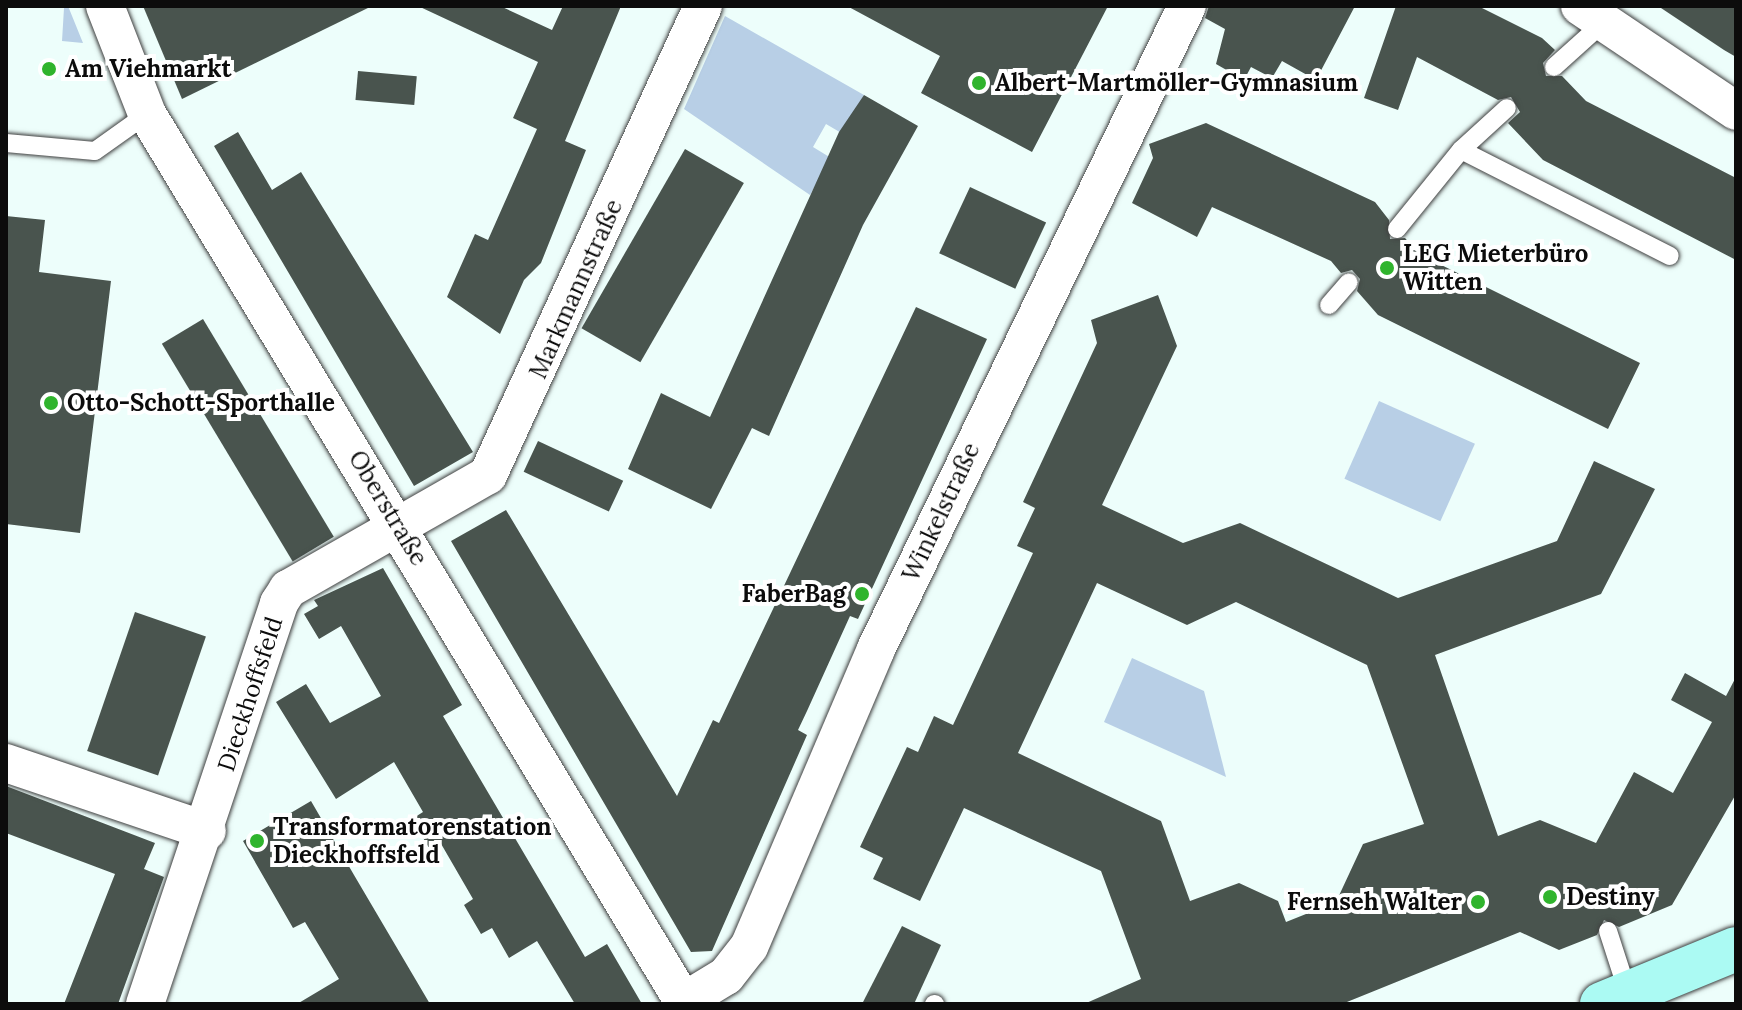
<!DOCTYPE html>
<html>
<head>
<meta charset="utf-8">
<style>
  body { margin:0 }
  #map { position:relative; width:1742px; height:1010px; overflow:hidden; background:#edfefb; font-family:Lora,serif }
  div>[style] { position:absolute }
  .green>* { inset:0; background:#b8cfe6; transform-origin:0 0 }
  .building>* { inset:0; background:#49544e; transform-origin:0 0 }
  .roads { filter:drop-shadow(0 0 2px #3f3f3f) drop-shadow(0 0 2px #3f3f3f) }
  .service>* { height:18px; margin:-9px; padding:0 9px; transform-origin:9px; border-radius:9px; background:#fff }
  .minor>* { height:38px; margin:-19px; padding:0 19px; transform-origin:19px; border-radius:19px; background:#fff }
  .secondary>* { height:44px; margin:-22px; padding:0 22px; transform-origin:22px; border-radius:22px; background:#abfaf3 }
  .dots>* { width:22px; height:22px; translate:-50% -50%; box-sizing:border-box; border:4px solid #fff; border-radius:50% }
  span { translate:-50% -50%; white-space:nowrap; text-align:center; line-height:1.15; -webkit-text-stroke:8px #fff; paint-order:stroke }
  .poi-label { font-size:24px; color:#0c0c0c; font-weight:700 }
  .left { translate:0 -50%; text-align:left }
  .right { translate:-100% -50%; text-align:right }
  .street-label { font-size:24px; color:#0c0c0c }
  .frame { position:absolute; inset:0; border:8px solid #0c0c0c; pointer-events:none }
</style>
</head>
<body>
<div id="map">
  <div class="green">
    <i style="clip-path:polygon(50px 6px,68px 6px,83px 43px,62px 41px,64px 8px)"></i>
    <i style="clip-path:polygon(725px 16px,864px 95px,843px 134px,826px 124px,813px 147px,831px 158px,810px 195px,684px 109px)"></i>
    <i style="left:1379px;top:401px;width:105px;height:85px;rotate:24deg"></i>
    <i style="clip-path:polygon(1132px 658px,1204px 691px,1226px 777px,1104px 722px)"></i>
  </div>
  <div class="building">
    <i style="clip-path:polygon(143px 6px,372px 6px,182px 99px)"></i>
    <i style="clip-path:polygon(418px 6px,500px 6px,552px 30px,563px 6px,621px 6px,565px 141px,586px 150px,541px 263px,524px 280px,500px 334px,447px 297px,475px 234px,488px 240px,537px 129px,513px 118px,538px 62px)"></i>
    <i style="clip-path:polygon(847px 6px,1108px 6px,1032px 152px,921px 93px,940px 56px)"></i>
    <i style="clip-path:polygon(1209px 6px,1355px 6px,1316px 80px,1282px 61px,1272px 78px,1251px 67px,1244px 80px,1216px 64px,1225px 29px,1205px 18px)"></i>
    <i style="clip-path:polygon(1396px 6px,1478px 6px,1542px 38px,1555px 50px,1543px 63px,1546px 76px,1562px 76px,1586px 101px,1736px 178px,1736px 260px,1543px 160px,1508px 123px,1520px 112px,1511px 97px,1498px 100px,1417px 57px,1398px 110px,1364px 98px)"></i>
    <i style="clip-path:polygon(1658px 6px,1736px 6px,1736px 57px,1724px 50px)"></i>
    <i style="left:358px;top:71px;width:59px;height:29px;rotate:5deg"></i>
    <i style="clip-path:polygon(864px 95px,918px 126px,863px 225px,769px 436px,752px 428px,711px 509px,628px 469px,661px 393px,710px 417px,839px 132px)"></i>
    <i style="clip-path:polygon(1206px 123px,1375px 202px,1389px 220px,1390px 239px,1405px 238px,1419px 254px,1640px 363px,1608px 429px,1378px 315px,1357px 291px,1360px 279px,1352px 270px,1341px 273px,1331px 261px,1212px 207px,1197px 237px,1132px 203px,1153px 158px,1149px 144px)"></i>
    <i style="clip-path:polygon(238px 132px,272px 190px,301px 172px,473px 452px,414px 486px,214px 146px)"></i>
    <i style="left:685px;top:149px;width:68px;height:207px;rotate:30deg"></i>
    <i style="left:970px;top:187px;width:84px;height:73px;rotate:25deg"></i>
    <i style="clip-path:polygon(6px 216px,45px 220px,39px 272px,111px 281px,80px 533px,6px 524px)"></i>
    <i style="clip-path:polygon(evenodd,1158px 295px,1177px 346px,1102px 505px,1183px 543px,1240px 523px,1398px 598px,1557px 541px,1594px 461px,1655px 489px,1601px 594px,1435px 655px,1498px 836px,1540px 820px,1596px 843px,1634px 772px,1673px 793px,1712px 722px,1671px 700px,1685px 673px,1726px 696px,1736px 677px,1736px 794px,1672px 905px,1619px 927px,1604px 920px,1597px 935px,1559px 950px,1520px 932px,1342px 1004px,1084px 1004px,1141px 979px,1101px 871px,964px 808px,920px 901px,873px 879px,883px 858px,860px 847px,907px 747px,918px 752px,934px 716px,953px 725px,1033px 553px,1017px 546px,1035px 508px,1023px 502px,1097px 343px,1091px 320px,1158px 295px,1097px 583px,1187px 625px,1236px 602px,1367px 665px,1424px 824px,1363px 844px,1336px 902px,1286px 922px,1278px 901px,1239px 883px,1190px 901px,1161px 821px,1018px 753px,1097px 583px)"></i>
    <i style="clip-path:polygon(916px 307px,987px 339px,858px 619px,850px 616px,807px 711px,798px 730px,807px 735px,712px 951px,691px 952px,451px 541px,506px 510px,677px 796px,713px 720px,719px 723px)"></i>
    <i style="left:203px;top:319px;width:254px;height:48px;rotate:59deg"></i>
    <i style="left:538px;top:441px;width:94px;height:34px;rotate:25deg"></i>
    <i style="clip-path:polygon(383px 568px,462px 705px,443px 716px,585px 957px,607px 944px,642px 1004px,575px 1004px,537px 941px,509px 958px,492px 928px,481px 934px,464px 905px,473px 899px,440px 842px,429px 848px,412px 819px,423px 812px,394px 762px,336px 799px,276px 702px,306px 684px,330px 723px,381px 696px,341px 626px,319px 639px,304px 614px,318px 606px,314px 600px)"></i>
    <i style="left:135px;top:612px;width:75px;height:147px;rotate:19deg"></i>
    <i style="clip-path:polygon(6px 786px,155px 843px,144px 869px,164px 877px,118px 1004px,64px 1004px,115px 874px,6px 833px)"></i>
    <i style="clip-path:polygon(311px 801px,354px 875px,430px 1004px,297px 1004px,339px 979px,305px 922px,293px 928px,243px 841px)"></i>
    <i style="clip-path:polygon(902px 926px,941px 945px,914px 1004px,862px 1004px)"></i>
  </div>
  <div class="roads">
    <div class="service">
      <i style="left:1554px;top:67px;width:67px;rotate:-42deg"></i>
      <i style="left:6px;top:143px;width:89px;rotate:5.1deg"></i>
      <i style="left:95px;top:151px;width:64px;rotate:-35.4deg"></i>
      <i style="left:1461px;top:150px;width:234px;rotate:26.9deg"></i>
      <i style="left:1397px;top:229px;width:102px;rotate:-51deg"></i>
      <i style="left:1461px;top:150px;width:62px;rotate:-42.4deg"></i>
      <i style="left:1329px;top:305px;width:30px;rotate:-49deg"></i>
      <i style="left:1608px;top:931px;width:65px;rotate:72.1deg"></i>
      <i style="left:934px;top:1004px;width:1px"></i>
    </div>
    <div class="minor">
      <i style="left:105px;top:6px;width:116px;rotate:68.7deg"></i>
      <i style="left:147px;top:114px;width:1040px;rotate:58.85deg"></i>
      <i style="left:1580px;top:6px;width:188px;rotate:33.9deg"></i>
      <i style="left:6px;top:763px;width:212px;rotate:18.7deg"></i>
      <i style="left:683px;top:1002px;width:50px;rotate:-31.2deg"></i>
      <i style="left:726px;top:976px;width:37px;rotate:-52deg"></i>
      <i style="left:749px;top:947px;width:324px;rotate:-66.9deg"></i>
      <i style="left:876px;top:649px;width:714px;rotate:-64.19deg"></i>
      <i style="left:145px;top:1004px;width:423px;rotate:-71.5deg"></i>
      <i style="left:279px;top:603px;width:17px;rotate:-57deg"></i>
      <i style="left:288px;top:589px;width:230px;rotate:-29.7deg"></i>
      <i style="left:488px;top:475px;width:516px;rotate:-65.37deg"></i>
    </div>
    <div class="secondary">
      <i style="left:1602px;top:1004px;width:145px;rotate:-22.3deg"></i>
    </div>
  </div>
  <div class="dots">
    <i style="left:49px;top:69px;background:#30b42d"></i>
    <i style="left:979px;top:83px;background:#30b42d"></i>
    <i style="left:1387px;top:268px;background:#30b42d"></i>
    <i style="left:51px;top:403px;background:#30b42d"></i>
    <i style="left:862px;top:594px;background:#30b42d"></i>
    <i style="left:257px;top:841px;background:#30b42d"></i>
    <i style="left:1550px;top:897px;background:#30b42d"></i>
    <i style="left:1478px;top:902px;background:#30b42d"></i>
  </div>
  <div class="poi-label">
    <span class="left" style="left:65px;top:69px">Am Viehmarkt</span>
    <span class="left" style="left:995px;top:83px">Albert-Martmöller-Gymnasium</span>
    <span class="left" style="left:1403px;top:268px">LEG Mieterbüro<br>Witten</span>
    <span class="left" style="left:67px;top:403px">Otto-Schott-Sporthalle</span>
    <span class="right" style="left:846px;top:594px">FaberBag</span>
    <span class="left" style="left:273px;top:841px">Transformatorenstation<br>Dieckhoffsfeld</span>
    <span class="left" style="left:1566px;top:897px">Destiny</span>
    <span class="right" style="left:1462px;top:902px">Fernseh Walter</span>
  </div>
  <div class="street-label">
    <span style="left:576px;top:289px;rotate:-66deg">Markmannstraße</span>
    <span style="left:388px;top:508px;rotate:59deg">Oberstraße</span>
    <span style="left:941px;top:512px;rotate:-65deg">Winkelstraße</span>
    <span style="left:250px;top:694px;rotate:-72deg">Dieckhoffsfeld</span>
  </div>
  <div class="frame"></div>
</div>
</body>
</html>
